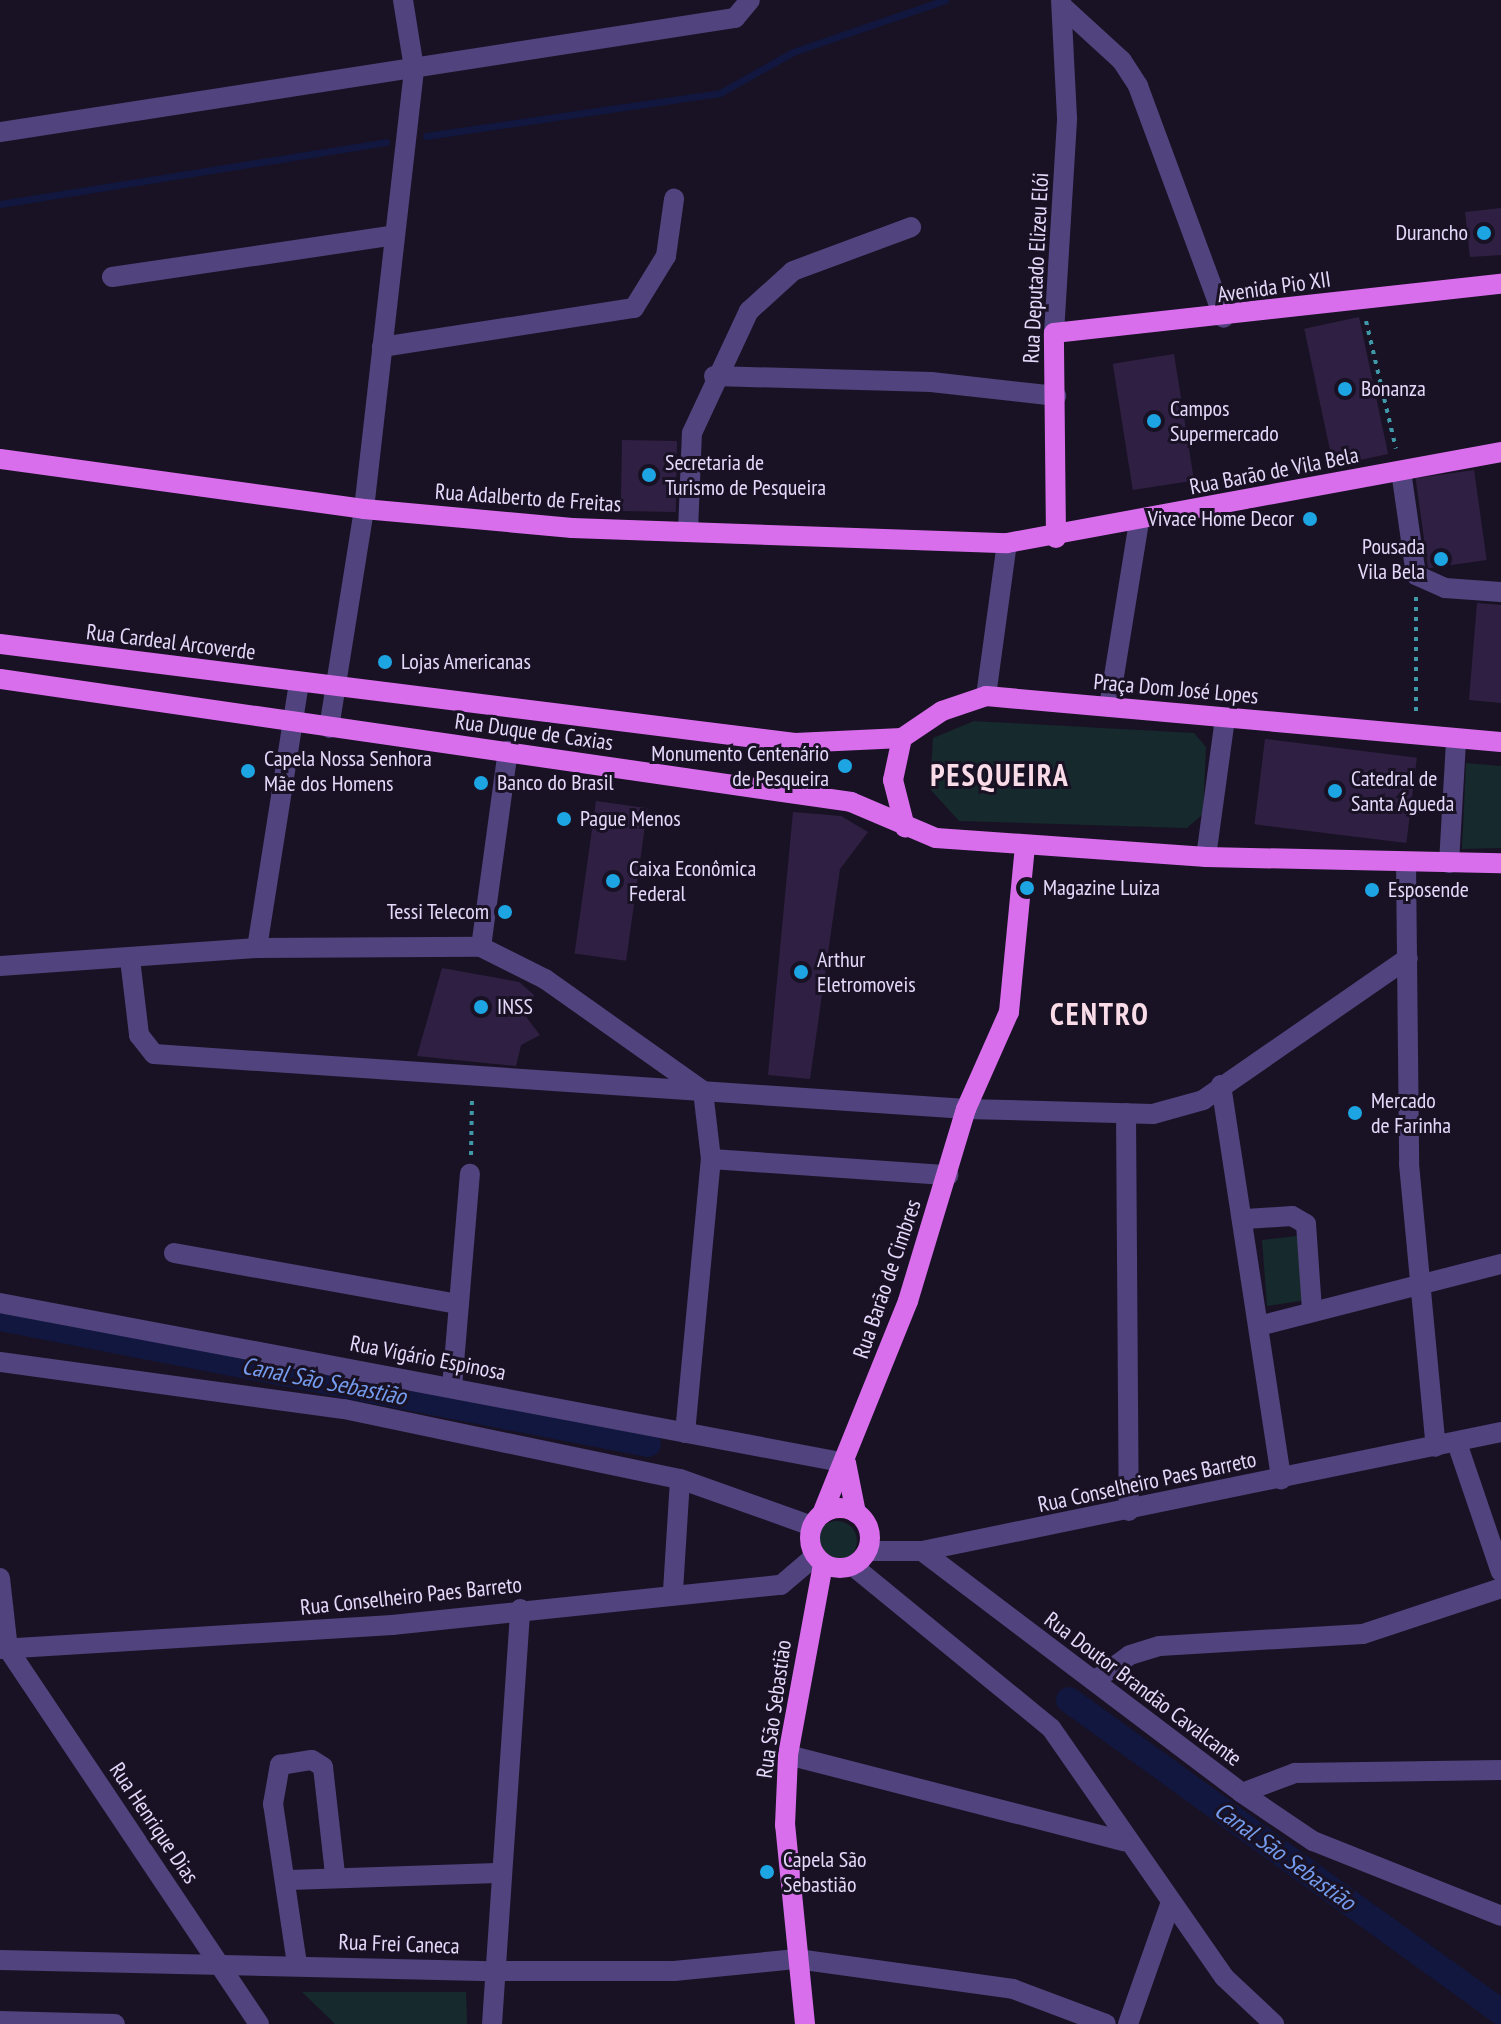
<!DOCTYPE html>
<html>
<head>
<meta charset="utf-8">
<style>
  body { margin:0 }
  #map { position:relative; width:1501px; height:2024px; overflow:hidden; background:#191224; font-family:"PT Sans Narrow",sans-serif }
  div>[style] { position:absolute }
  .green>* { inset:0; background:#16292d }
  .round { border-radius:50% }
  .stream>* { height:7px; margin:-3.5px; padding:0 3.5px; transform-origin:3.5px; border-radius:3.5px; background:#11173e }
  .canal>* { height:26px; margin:-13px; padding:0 13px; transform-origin:13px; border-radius:13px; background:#11173e }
  .building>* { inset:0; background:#2f2043; transform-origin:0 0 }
  .path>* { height:4px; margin-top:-2px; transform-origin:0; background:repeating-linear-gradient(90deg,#3f99a9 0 4px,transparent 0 10px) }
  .minor>* { height:20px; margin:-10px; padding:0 10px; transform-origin:10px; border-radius:10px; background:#51437d }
  .major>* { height:20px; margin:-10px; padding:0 10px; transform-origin:10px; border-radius:10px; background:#d96eed }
  .major>.ring { margin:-10px; padding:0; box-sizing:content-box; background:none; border:20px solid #d96eed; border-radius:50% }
  .dots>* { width:22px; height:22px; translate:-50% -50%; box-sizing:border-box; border:4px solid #191224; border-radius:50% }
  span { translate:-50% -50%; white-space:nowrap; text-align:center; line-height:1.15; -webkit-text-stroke:6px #191224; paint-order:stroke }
  .poi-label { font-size:22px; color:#e4d9fa }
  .right { translate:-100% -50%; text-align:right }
  .left { translate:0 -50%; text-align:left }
  .street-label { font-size:22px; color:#e4d9fa }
  .water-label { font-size:24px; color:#749bed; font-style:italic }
  .district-label { font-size:30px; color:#fadbe8; font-weight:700; letter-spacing:2px }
</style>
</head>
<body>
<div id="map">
  <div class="green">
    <i style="clip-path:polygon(974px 721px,1194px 733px,1206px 747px,1203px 814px,1187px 828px,959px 821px,930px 789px,933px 738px)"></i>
    <i style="clip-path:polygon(1466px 763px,1501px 766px,1501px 848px,1462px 849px)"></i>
    <i style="clip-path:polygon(1297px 1236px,1307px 1300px,1267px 1306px,1262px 1240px)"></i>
    <i class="round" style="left:817px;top:1521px;width:40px;height:40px"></i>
    <i style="clip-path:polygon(302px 1992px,466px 1992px,467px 2024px,335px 2024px)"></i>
  </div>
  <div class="stream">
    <i style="left:426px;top:136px;width:297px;rotate:-8.3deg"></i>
    <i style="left:720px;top:93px;width:84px;rotate:-29.3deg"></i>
    <i style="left:793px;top:52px;width:161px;rotate:-18.9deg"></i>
    <i style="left:0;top:204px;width:391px;rotate:-9.1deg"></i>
  </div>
  <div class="canal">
    <i style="left:0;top:1318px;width:660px;rotate:11deg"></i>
    <i style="left:1069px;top:1700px;width:533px;rotate:35.84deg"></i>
  </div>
  <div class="building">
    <i style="clip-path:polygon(1501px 208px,1501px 255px,1470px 257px,1465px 212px)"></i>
    <i style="left:1359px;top:317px;width:140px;height:56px;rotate:78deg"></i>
    <i style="left:1174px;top:354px;width:128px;height:62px;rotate:81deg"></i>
    <i style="left:677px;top:441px;width:71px;height:55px;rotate:91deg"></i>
    <i style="left:1474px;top:470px;width:91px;height:59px;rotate:82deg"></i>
    <i style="clip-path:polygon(1477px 603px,1501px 605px,1501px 703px,1469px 700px)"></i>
    <i style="left:1265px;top:739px;width:153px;height:86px;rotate:7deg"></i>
    <i style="left:596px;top:801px;width:52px;height:154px;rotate:8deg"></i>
    <i style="clip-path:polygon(793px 812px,841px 816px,868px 832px,840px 869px,810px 1079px,768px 1075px)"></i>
    <i style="clip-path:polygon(442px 968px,519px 982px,534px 995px,527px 1018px,540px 1035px,521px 1045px,516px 1066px,417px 1056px)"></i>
  </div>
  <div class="path">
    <i style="left:1366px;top:321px;width:131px;rotate:76.8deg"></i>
    <i style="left:1416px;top:597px;width:115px;rotate:90deg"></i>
    <i style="left:471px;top:1155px;width:59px;rotate:-89deg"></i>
  </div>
  <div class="minor">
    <i style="left:1062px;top:6px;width:81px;rotate:42.5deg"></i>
    <i style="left:1122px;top:61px;width:30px;rotate:57deg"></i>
    <i style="left:1138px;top:86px;width:247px;rotate:69.7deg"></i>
    <i style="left:0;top:132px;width:744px;rotate:-8.82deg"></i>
    <i style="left:735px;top:18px;width:23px;rotate:-50deg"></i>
    <i style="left:112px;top:277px;width:286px;rotate:-8.4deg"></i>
    <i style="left:1054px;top:333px;width:215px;rotate:-86.5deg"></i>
    <i style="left:1067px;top:118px;width:118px;rotate:-92.9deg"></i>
    <i style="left:382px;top:347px;width:255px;rotate:-8.8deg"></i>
    <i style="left:634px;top:308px;width:61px;rotate:-58.4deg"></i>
    <i style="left:666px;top:256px;width:58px;rotate:-82deg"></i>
    <i style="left:714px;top:376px;width:217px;rotate:1.6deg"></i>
    <i style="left:931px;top:382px;width:126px;rotate:6.4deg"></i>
    <i style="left:1401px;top:471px;width:105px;rotate:81.8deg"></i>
    <i style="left:1416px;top:575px;width:32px;rotate:24deg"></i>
    <i style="left:1445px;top:588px;width:56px;rotate:4.1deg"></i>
    <i style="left:688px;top:531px;width:98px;rotate:-87.7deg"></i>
    <i style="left:692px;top:433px;width:135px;rotate:-65deg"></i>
    <i style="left:749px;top:311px;width:59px;rotate:-42.3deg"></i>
    <i style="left:793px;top:271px;width:126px;rotate:-20.4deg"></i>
    <i style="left:986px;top:696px;width:154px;rotate:-82.2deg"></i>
    <i style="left:1109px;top:707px;width:187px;rotate:-80.8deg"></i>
    <i style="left:329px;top:728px;width:222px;rotate:-80.9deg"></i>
    <i style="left:364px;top:509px;width:444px;rotate:-83.5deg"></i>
    <i style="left:414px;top:68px;width:69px;rotate:-99.2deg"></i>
    <i style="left:1206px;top:857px;width:139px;rotate:-82.2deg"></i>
    <i style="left:1406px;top:862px;width:302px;rotate:89.4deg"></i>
    <i style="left:1409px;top:1164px;width:284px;rotate:84.6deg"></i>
    <i style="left:1449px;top:863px;width:123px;rotate:-86.7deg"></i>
    <i style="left:481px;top:947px;width:198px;rotate:-82.2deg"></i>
    <i style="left:257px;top:948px;width:269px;rotate:-81deg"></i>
    <i style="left:130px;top:959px;width:77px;rotate:83.2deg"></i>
    <i style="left:139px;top:1035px;width:24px;rotate:52deg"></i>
    <i style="left:154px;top:1054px;width:814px;rotate:3.87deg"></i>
    <i style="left:966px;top:1109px;width:187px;rotate:1.5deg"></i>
    <i style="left:1153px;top:1114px;width:52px;rotate:-15.6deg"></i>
    <i style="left:1203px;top:1100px;width:249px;rotate:-34.7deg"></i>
    <i style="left:0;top:966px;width:258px;rotate:-4deg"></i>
    <i style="left:257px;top:948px;width:224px;rotate:-0.3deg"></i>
    <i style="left:481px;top:947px;width:72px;rotate:26.6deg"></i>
    <i style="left:545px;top:979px;width:194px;rotate:35.3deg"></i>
    <i style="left:1221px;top:1085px;width:399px;rotate:81.3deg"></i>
    <i style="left:1126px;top:1113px;width:398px;rotate:89.6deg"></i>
    <i style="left:711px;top:1159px;width:238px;rotate:3.9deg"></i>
    <i style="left:1246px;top:1219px;width:46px;rotate:-3.7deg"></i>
    <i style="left:1292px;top:1216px;width:16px;rotate:30deg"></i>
    <i style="left:1306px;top:1224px;width:86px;rotate:86deg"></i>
    <i style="left:174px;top:1253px;width:289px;rotate:10.2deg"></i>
    <i style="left:0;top:1303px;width:861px;rotate:10.71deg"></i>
    <i style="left:1259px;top:1326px;width:250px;rotate:-14.4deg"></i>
    <i style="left:0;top:1362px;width:347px;rotate:7.8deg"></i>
    <i style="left:344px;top:1409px;width:343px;rotate:11.8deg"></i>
    <i style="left:680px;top:1479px;width:140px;rotate:19.6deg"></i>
    <i style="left:452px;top:1387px;width:214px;rotate:-85.2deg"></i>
    <i style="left:685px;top:1433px;width:275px;rotate:-84.6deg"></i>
    <i style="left:711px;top:1159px;width:68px;rotate:-96.7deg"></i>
    <i style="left:1457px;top:1443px;width:136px;rotate:71.2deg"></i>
    <i style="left:867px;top:1551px;width:55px"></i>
    <i style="left:922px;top:1551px;width:591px;rotate:-11.61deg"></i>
    <i style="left:922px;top:1551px;width:401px;rotate:37.1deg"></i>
    <i style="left:1242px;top:1793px;width:57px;rotate:-20.7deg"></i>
    <i style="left:1295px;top:1773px;width:206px;rotate:-0.8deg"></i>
    <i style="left:853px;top:1566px;width:256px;rotate:39.3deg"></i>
    <i style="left:1051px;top:1728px;width:303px;rotate:55.2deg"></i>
    <i style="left:1224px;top:1977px;width:69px;rotate:43.2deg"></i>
    <i style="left:0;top:1578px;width:71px;rotate:83.6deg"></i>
    <i style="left:8px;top:1649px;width:451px;rotate:56.2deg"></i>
    <i style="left:673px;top:1591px;width:112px;rotate:-86.4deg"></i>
    <i style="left:0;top:1649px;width:393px;rotate:-3.5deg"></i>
    <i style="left:392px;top:1625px;width:391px;rotate:-5.9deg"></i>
    <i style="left:781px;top:1585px;width:45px;rotate:-40.5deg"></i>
    <i style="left:1094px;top:1681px;width:44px;rotate:-35.8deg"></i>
    <i style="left:1130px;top:1655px;width:31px;rotate:-17deg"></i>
    <i style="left:1160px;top:1646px;width:203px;rotate:-3.4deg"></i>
    <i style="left:1363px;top:1634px;width:145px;rotate:-18.4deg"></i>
    <i style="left:788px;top:1755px;width:347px;rotate:14.4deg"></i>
    <i style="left:1242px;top:1793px;width:86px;rotate:34.1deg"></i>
    <i style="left:1313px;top:1841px;width:202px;rotate:21.7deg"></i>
    <i style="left:289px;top:1880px;width:208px;rotate:-1.9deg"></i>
    <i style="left:0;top:1960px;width:492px;rotate:1.3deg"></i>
    <i style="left:492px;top:1971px;width:182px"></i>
    <i style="left:674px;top:1971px;width:124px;rotate:-5.6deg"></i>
    <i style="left:797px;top:1959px;width:218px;rotate:7.9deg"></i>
    <i style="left:1013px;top:1989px;width:99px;rotate:20.6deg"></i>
    <i style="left:297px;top:1964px;width:162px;rotate:-98.5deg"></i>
    <i style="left:273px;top:1804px;width:40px;rotate:-80deg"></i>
    <i style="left:280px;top:1765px;width:32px;rotate:-9deg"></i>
    <i style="left:312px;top:1760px;width:13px;rotate:32deg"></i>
    <i style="left:323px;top:1767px;width:108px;rotate:83.6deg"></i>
    <i style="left:0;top:2021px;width:115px;rotate:1.5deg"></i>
    <i style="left:492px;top:2024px;width:416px;rotate:-86.1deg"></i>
    <i style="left:1128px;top:2024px;width:126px;rotate:-70.6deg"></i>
  </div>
  <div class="major">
    <i style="left:0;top:459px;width:367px;rotate:7.8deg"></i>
    <i style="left:364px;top:509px;width:209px;rotate:5.2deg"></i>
    <i style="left:572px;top:528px;width:435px;rotate:2deg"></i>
    <i style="left:1007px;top:543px;width:502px;rotate:-10.44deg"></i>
    <i style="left:1056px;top:538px;width:205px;rotate:-90.6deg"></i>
    <i style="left:1054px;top:333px;width:450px;rotate:-6.3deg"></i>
    <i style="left:0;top:644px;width:801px;rotate:7.1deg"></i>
    <i style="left:795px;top:743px;width:107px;rotate:-2.7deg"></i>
    <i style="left:902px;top:738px;width:48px;rotate:-34deg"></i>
    <i style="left:942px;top:711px;width:46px;rotate:-18.8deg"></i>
    <i style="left:986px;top:696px;width:517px;rotate:5.1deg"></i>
    <i style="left:0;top:679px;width:860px;rotate:8.22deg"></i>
    <i style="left:851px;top:802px;width:92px;rotate:23deg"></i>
    <i style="left:936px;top:838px;width:271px;rotate:4deg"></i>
    <i style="left:1206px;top:857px;width:295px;rotate:1.2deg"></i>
    <i style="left:902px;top:738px;width:43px;rotate:102.1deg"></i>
    <i style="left:893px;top:780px;width:49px;rotate:75.7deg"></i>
    <i style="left:846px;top:1463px;width:51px;rotate:78.7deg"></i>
    <i class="ring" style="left:810px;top:1508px;width:40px;height:40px"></i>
    <i style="left:822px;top:1514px;width:230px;rotate:-68deg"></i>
    <i style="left:908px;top:1301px;width:201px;rotate:-73.2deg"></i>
    <i style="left:966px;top:1109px;width:106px;rotate:-66.1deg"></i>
    <i style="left:1009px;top:1012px;width:166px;rotate:-84.5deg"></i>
    <i style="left:805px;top:2024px;width:200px;rotate:-95.7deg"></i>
    <i style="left:785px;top:1825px;width:70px;rotate:-87.5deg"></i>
    <i style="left:788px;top:1755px;width:194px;rotate:-79.6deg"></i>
  </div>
  <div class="dots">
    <i style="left:1484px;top:233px;background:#1da4e3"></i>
    <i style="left:1345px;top:389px;background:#1da4e3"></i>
    <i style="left:1154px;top:421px;background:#1da4e3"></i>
    <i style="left:649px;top:475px;background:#1da4e3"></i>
    <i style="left:1310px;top:519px;background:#1da4e3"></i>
    <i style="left:1441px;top:559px;background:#1da4e3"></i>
    <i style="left:385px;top:662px;background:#1da4e3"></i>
    <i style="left:845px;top:766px;background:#1da4e3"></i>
    <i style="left:248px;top:771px;background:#1da4e3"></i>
    <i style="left:481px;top:783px;background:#1da4e3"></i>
    <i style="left:1335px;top:791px;background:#1da4e3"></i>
    <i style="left:564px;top:819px;background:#1da4e3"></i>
    <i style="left:613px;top:881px;background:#1da4e3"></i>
    <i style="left:1027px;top:888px;background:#1da4e3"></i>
    <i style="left:1372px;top:890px;background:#1da4e3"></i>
    <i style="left:505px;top:912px;background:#1da4e3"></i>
    <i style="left:801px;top:972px;background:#1da4e3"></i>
    <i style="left:481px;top:1007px;background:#1da4e3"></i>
    <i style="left:1355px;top:1113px;background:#1da4e3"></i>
    <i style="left:767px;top:1872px;background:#1da4e3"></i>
  </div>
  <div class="poi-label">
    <span class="right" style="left:1468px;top:233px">Durancho</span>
    <span class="left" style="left:1361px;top:389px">Bonanza</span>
    <span class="left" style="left:1170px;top:421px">Campos<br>Supermercado</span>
    <span class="left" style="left:665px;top:475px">Secretaria de<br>Turismo de Pesqueira</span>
    <span class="right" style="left:1294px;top:519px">Vivace Home Decor</span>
    <span class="right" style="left:1425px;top:559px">Pousada<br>Vila Bela</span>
    <span class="left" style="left:401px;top:662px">Lojas Americanas</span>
    <span class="right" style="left:829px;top:766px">Monumento Centenário<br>de Pesqueira</span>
    <span class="left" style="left:264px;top:771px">Capela Nossa Senhora<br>Mãe dos Homens</span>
    <span class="left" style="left:1351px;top:791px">Catedral de<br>Santa Águeda</span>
    <span class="left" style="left:497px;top:783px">Banco do Brasil</span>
    <span class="left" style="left:580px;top:819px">Pague Menos</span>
    <span class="left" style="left:629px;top:881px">Caixa Econômica<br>Federal</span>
    <span class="left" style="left:1043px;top:888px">Magazine Luiza</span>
    <span class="left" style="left:1388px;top:890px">Esposende</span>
    <span class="right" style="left:489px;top:912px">Tessi Telecom</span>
    <span class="left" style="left:817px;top:972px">Arthur<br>Eletromoveis</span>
    <span class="left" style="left:497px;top:1007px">INSS</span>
    <span class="left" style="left:1371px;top:1113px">Mercado<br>de Farinha</span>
    <span class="left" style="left:783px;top:1872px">Capela São<br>Sebastião</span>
  </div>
  <div class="street-label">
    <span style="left:1036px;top:268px;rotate:-87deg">Rua Deputado Elizeu Elói</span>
    <span style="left:1274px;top:287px;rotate:-8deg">Avenida Pio XII</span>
    <span style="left:1274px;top:471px;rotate:-11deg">Rua Barão de Vila Bela</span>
    <span style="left:528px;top:498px;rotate:4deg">Rua Adalberto de Freitas</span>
    <span style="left:171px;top:642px;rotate:7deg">Rua Cardeal Arcoverde</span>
    <span style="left:1176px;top:689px;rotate:5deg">Praça Dom José Lopes</span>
    <span style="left:534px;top:732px;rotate:8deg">Rua Duque de Caxias</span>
    <span style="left:887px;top:1279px;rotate:-71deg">Rua Barão de Cimbres</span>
    <span style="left:428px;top:1358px;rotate:11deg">Rua Vigário Espinosa</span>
    <span style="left:1147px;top:1482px;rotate:-12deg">Rua Conselheiro Paes Barreto</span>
    <span style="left:411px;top:1596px;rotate:-6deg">Rua Conselheiro Paes Barreto</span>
    <span style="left:1143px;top:1689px;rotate:37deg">Rua Doutor Brandão Cavalcante</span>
    <span style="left:774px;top:1709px;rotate:-82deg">Rua São Sebastião</span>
    <span style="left:154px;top:1823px;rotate:56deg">Rua Henrique Dias</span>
    <span style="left:399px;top:1944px;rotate:2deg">Rua Frei Caneca</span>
  </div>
  <div class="water-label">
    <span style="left:324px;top:1381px;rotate:11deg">Canal São Sebastião</span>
    <span style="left:1285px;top:1856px;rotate:36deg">Canal São Sebastião</span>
  </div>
  <div class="district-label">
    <span style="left:1000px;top:775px">PESQUEIRA</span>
    <span style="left:1100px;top:1014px">CENTRO</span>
  </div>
</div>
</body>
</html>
